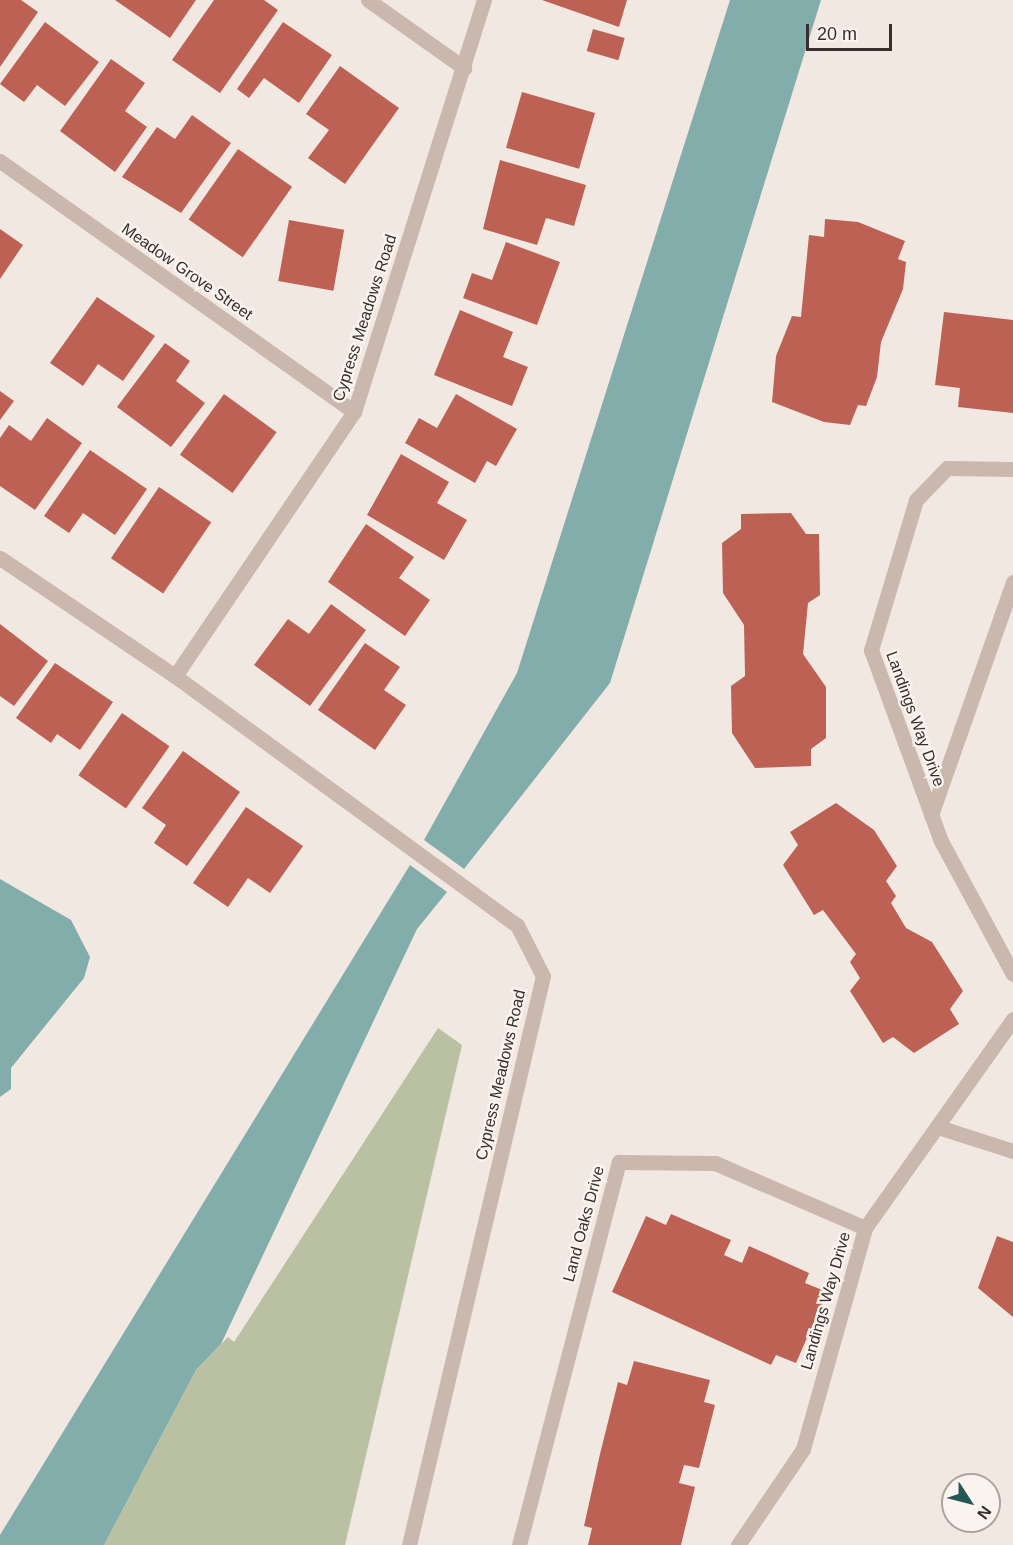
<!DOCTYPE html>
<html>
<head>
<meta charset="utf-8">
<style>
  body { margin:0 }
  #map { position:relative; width:1013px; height:1545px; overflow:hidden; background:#f2e8e2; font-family:Arial,sans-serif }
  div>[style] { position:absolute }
  .green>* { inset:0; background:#bac0a2 }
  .water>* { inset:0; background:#83adaa }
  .building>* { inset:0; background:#bd6155; transform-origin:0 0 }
  .lane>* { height:15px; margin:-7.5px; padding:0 7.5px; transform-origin:7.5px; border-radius:7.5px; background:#cab7ae }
  .street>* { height:15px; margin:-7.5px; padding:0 7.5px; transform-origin:7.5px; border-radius:7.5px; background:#cab7ae }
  span { translate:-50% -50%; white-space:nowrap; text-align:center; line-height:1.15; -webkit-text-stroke:5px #faf3ee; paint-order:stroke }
  .street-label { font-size:16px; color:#392e2c }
  .north { position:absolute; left:941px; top:1473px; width:60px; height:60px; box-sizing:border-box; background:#faf3ee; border:2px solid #ada4a0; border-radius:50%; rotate:126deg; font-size:16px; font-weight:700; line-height:24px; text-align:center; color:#392e2c }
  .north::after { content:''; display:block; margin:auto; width:21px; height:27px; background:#245855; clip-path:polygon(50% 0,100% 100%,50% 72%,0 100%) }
  .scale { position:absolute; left:806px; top:24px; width:86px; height:27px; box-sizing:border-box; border:3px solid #392e2c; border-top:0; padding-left:8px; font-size:18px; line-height:21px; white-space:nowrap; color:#392e2c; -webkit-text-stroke:4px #faf3ee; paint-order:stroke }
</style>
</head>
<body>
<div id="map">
  <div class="green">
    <i style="clip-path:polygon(438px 1028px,462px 1045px,345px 1545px,104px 1545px,196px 1370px,228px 1337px,234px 1342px)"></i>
  </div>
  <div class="water">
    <i style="clip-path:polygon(730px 0,821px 0,610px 683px,464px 869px,424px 840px,517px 673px)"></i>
    <i style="clip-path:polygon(410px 865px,447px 892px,417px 929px,221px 1344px,196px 1370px,104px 1545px,0 1545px,0 1535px)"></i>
    <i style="clip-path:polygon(0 879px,71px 920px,90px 957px,84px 978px,11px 1068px,11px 1089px,0 1097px)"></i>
  </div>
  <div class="building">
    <i style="clip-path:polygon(0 0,21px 0,38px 12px,0 67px)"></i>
    <i style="clip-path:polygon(115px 0,196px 0,170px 38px)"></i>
    <i style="clip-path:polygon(214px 0,264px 0,278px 10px,220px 93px,172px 60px)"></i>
    <i style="clip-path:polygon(542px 0,627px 0,619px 27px)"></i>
    <i style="clip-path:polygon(45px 22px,99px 62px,65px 106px,37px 85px,24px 102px,0 84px)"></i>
    <i style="clip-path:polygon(283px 22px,332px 55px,299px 103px,264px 78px,249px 98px,237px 89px)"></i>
    <i style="left:593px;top:29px;width:33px;height:23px;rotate:16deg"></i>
    <i style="clip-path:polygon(111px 59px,145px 83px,125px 111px,147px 127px,115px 172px,60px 131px)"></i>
    <i style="clip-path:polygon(340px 66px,399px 108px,345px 184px,308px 158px,329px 130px,306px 114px)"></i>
    <i style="left:522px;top:92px;width:76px;height:58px;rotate:16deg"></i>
    <i style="clip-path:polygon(192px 115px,231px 143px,181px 213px,122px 177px,157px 127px,175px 139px)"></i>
    <i style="left:238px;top:149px;width:66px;height:86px;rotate:35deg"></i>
    <i style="clip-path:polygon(500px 160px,586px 185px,574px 226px,546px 218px,537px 245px,483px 229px)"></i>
    <i style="clip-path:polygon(825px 219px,858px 222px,905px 241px,898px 259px,906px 262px,903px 289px,881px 342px,877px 377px,866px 406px,858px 405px,850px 425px,824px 422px,772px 402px,776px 356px,792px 316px,801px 317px,809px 235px,824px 237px)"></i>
    <i style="left:289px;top:220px;width:56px;height:62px;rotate:10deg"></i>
    <i style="clip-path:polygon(0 229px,23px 245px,0 279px)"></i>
    <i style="clip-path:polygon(506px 242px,560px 262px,537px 325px,463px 298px,472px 273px,492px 280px)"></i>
    <i style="clip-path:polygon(97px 297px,155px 336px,123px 381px,98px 364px,83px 386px,50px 363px)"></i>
    <i style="clip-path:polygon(460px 310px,513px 332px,503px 357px,528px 367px,512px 406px,434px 375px)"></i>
    <i style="clip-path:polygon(944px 312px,1013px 320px,1013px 413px,958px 407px,960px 388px,935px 385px)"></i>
    <i style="clip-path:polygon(165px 343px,190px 361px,176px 381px,205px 403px,171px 447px,117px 407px)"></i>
    <i style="clip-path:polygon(0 391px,14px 401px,0 420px)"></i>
    <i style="left:224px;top:394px;width:65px;height:75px;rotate:36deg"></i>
    <i style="clip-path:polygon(456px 394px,517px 429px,496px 466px,487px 461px,475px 483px,405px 443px,419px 418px,437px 428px)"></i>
    <i style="clip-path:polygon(47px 418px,82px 443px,35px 510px,0 486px,0 438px,9px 425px,31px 441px)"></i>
    <i style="clip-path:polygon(90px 450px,147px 489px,115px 535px,83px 513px,69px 533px,44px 516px)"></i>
    <i style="clip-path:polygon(401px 454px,449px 482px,437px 503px,467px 520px,444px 560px,367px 515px)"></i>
    <i style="left:159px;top:487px;width:63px;height:86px;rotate:34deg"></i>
    <i style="clip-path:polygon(791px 513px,806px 534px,819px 534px,820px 595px,808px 603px,803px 654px,826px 687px,826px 738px,811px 749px,811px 766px,755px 768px,732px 733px,731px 686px,745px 676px,744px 625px,723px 593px,722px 543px,741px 529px,741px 514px)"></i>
    <i style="clip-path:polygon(366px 524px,414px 557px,399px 578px,430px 600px,405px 636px,328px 582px)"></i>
    <i style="clip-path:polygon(331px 604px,366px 630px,310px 706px,254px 665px,288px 619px,309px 634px)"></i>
    <i style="clip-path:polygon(0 624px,48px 661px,14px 706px,0 696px)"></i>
    <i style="clip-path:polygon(365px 643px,400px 667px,384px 690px,406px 705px,375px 750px,318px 710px)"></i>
    <i style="clip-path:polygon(55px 663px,113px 702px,80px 750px,57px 734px,51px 743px,16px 718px)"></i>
    <i style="left:122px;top:713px;width:58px;height:76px;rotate:35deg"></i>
    <i style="clip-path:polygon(183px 751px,240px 792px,187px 866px,154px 843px,166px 825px,142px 808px)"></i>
    <i style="clip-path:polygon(836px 803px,874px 830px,897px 866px,886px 881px,896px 896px,891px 903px,906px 928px,932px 942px,963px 991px,950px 1009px,959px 1024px,914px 1053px,893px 1037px,883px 1043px,850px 991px,860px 978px,850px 962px,856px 954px,823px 910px,814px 915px,783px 865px,798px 845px,790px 832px)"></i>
    <i style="clip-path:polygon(246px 807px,303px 846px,270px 893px,248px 878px,228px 907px,193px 883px)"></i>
    <i style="clip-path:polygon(671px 1214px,731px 1240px,724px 1255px,742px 1263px,749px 1246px,809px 1273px,805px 1283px,827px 1292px,796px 1363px,776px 1355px,771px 1365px,612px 1292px,646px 1216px,666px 1225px)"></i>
    <i style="clip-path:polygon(997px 1236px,1013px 1242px,1013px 1317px,978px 1288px)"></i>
    <i style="clip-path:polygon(634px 1361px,710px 1380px,704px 1402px,715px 1405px,699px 1468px,684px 1465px,679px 1483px,695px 1487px,681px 1545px,588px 1545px,592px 1528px,584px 1526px,600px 1454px,618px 1382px,627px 1385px)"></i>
  </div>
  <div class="lane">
    <i style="left:931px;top:815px;width:247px;rotate:-70.6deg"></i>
  </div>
  <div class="street">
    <i style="left:368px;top:0;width:118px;rotate:35.3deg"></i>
    <i style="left:0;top:161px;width:434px;rotate:35.3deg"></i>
    <i style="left:1013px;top:469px;width:66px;rotate:-179.1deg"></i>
    <i style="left:947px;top:468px;width:45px;rotate:134.1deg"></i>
    <i style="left:916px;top:500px;width:157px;rotate:106.7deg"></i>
    <i style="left:871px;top:650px;width:203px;rotate:69.9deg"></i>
    <i style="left:941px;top:841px;width:151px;rotate:61.6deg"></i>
    <i style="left:0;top:558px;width:211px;rotate:34deg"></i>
    <i style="left:175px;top:676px;width:423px;rotate:36.1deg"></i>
    <i style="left:517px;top:925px;width:57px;rotate:63deg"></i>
    <i style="left:543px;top:976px;width:585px;rotate:103.25deg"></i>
    <i style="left:175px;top:676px;width:319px;rotate:-55.9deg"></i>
    <i style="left:354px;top:412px;width:432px;rotate:-72.5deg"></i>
    <i style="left:938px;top:1127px;width:79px;rotate:17.7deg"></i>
    <i style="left:519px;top:1545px;width:396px;rotate:-75.4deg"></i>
    <i style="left:619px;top:1162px;width:96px;rotate:0.6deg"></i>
    <i style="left:715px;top:1163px;width:163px;rotate:23.4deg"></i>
    <i style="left:738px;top:1545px;width:116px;rotate:-55.9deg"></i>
    <i style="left:803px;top:1449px;width:230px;rotate:-74.3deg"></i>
    <i style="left:865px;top:1228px;width:256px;rotate:-54.7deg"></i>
  </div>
  <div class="street-label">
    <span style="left:187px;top:272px;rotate:35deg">Meadow Grove Street</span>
    <span style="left:365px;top:318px;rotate:-72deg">Cypress Meadows Road</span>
    <span style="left:915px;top:719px;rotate:70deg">Landings Way Drive</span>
    <span style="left:501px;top:1075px;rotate:-77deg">Cypress Meadows Road</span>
    <span style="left:584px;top:1224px;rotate:-75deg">Land Oaks Drive</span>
    <span style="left:826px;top:1301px;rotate:-74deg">Landings Way Drive</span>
  </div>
  <div class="north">N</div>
  <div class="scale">20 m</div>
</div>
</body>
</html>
